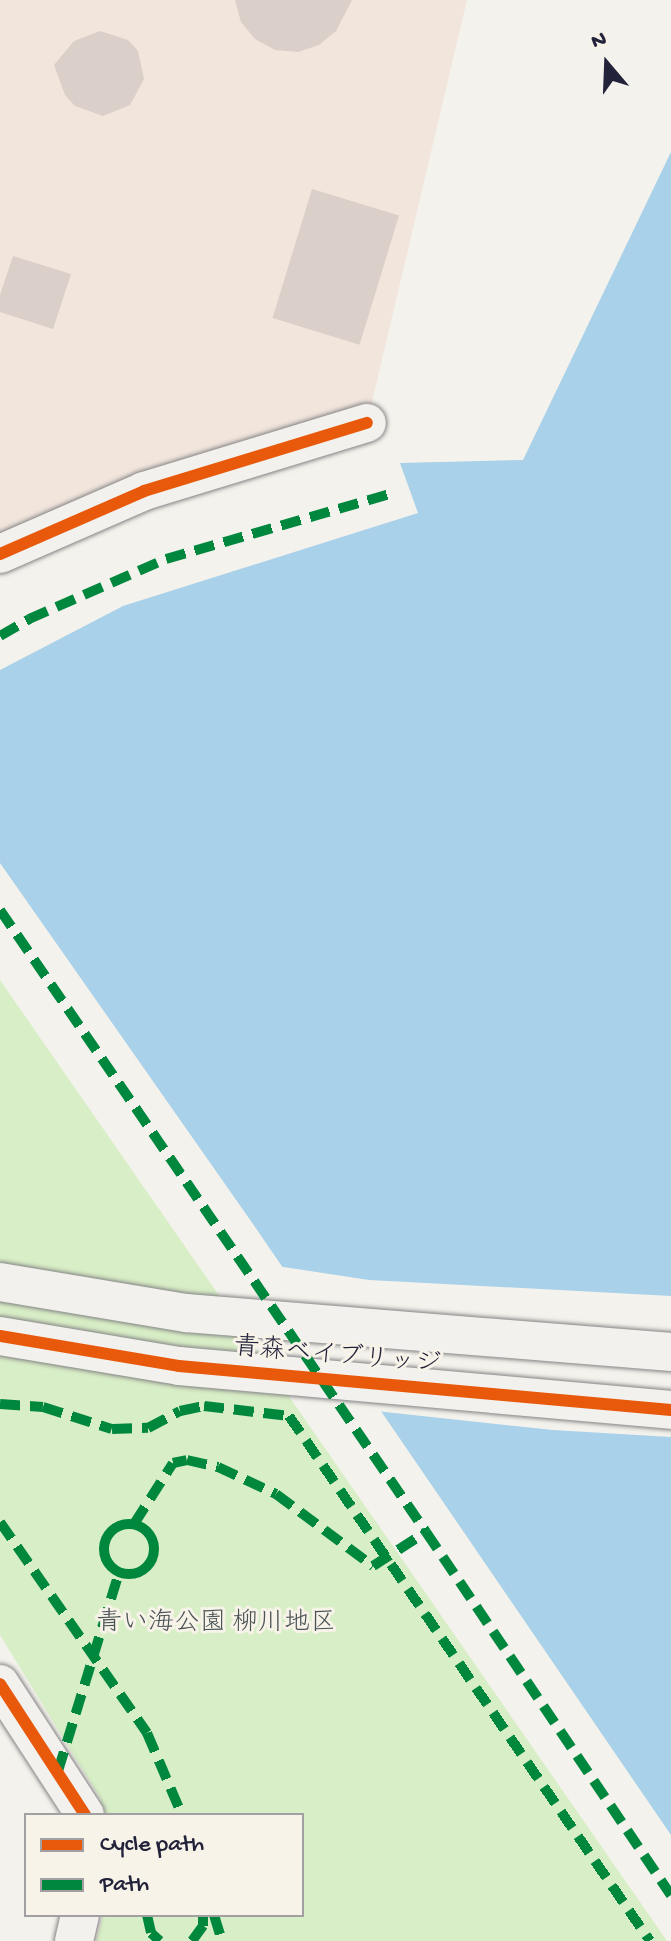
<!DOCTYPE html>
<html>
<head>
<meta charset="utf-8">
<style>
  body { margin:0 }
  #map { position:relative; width:671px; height:1941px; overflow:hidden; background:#f4f2ec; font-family:"Gochi Hand","Klee One",sans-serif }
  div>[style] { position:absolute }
  .built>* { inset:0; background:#f1e5dc }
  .green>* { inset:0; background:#d8eec6 }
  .water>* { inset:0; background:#a9d1e9 }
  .pier>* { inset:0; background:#f4f2ec }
  .building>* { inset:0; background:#dacfc9; transform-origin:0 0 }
  .roads { filter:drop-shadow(0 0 2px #858486) drop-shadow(0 0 2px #858486) }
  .minor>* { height:38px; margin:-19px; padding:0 19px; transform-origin:19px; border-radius:19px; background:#f2f1ed }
  .quiet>* { height:10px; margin-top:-5px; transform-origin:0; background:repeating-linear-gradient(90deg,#00873e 0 20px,transparent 0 30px) }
  .quiet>.ring { margin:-5px; padding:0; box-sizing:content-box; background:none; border:10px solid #00873e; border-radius:50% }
  .cycleway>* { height:12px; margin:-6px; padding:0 6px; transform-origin:6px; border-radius:6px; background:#e8590c }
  span { translate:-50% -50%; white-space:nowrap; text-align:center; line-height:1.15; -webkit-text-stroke:6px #f7f3e8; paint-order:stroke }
  .street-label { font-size:26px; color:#22223b }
  .park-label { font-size:26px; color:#4a5456 }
  .legend { position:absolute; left:24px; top:1813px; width:280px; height:104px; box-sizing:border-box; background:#f7f3e8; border:2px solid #a29fa3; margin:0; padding:10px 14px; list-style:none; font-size:24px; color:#22223b }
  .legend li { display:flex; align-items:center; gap:16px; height:40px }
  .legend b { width:40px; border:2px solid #a29fa3 }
  .north { position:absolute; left:567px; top:24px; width:80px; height:80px; -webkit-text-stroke:6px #f7f3e8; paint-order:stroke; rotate:341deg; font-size:22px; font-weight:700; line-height:32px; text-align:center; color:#22223b }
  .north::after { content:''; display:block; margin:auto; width:28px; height:36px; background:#22223b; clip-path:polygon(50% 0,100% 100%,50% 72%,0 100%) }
</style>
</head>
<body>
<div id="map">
  <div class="built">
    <i style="clip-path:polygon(0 0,467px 0,367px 423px,0 554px)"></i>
  </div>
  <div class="green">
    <i style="clip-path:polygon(0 980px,667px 1941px,96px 1941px,103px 1915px,302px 1915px,302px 1815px,103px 1815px,100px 1798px,0 1635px)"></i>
  </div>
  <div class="water">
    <i style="clip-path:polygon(671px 152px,671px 1835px,253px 1224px,0 863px,0 670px,123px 606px,418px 513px,400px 463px,523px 460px)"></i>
  </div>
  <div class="pier">
    <i style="clip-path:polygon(277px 1266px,369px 1280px,671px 1296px,671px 1437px,553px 1430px,376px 1411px)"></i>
  </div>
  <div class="building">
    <i style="clip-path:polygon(235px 0,352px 0,336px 31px,319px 45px,298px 52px,275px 50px,255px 39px,241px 22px)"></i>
    <i style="clip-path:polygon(100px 31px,128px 40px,138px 51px,144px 79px,130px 105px,103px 116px,75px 106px,65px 95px,54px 65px,74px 41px)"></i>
    <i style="left:312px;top:189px;width:91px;height:135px;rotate:17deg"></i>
    <i style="clip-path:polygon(13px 256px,71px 274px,53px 329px,0 312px,0 295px)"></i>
  </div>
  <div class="roads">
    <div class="minor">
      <i style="left:0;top:554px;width:157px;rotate:-23.6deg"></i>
      <i style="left:144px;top:491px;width:233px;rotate:-17deg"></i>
      <i style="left:0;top:1282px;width:189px;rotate:9.5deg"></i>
      <i style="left:186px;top:1313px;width:487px;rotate:4.6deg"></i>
      <i style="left:0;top:1336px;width:181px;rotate:9.5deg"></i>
      <i style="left:179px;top:1366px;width:494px;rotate:5.1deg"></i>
      <i style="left:0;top:1684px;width:156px;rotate:57deg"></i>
      <i style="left:74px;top:1941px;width:27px;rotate:-77deg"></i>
    </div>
  </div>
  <div class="quiet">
    <i style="left:0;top:636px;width:34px;rotate:-30deg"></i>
    <i style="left:29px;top:619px;width:150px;rotate:-23.7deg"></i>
    <i style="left:166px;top:559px;width:233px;rotate:-16.2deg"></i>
    <i style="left:0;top:910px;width:754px;rotate:55.59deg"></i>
    <i style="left:0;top:1404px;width:43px;rotate:4deg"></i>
    <i style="left:43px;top:1407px;width:72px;rotate:17.7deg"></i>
    <i style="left:112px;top:1429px;width:36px;rotate:-2deg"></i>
    <i style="left:148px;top:1428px;width:36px;rotate:-28deg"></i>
    <i style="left:180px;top:1411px;width:25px;rotate:-12deg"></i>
    <i style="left:204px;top:1406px;width:86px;rotate:6.7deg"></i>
    <i style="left:289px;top:1416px;width:637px;rotate:55.49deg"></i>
    <i style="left:0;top:1522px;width:257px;rotate:55.1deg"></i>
    <i style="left:147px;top:1733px;width:89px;rotate:66.9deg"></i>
    <i class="ring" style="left:104px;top:1524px;width:40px;height:40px"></i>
    <i style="left:134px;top:1524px;width:72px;rotate:-57.4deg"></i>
    <i style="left:173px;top:1463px;width:14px;rotate:-12deg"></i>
    <i style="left:187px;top:1460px;width:32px;rotate:13deg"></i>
    <i style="left:218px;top:1467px;width:64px;rotate:25deg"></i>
    <i style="left:276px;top:1494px;width:121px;rotate:36.6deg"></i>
    <i style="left:373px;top:1566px;width:63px;rotate:-32.7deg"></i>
    <i style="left:426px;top:1532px;width:438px;rotate:56deg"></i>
    <i style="left:58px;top:1771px;width:207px;rotate:-72.9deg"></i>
    <i style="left:147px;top:1915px;width:18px;rotate:77deg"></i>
    <i style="left:151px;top:1933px;width:12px;rotate:42deg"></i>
    <i style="left:214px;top:1915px;width:27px;rotate:73deg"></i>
    <i style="left:192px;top:1941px;width:19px;rotate:-54deg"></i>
    <i style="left:203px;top:1926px;width:11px;rotate:-90deg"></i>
  </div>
  <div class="cycleway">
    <i style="left:0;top:554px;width:157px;rotate:-23.6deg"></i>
    <i style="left:144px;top:491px;width:233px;rotate:-17deg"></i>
    <i style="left:0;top:1336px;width:181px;rotate:9.5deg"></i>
    <i style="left:179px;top:1366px;width:494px;rotate:5.1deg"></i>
    <i style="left:0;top:1684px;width:156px;rotate:57deg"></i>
  </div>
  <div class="street-label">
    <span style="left:337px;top:1358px;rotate:5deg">青森ベイブリッジ</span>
  </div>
  <div class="park-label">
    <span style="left:216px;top:1625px">青い海公園 柳川地区</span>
  </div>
  <ul class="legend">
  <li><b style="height:10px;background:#e8590c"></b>Cycle path</li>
  <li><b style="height:10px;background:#00873e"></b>Path</li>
  </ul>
  <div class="north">N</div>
</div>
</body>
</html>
